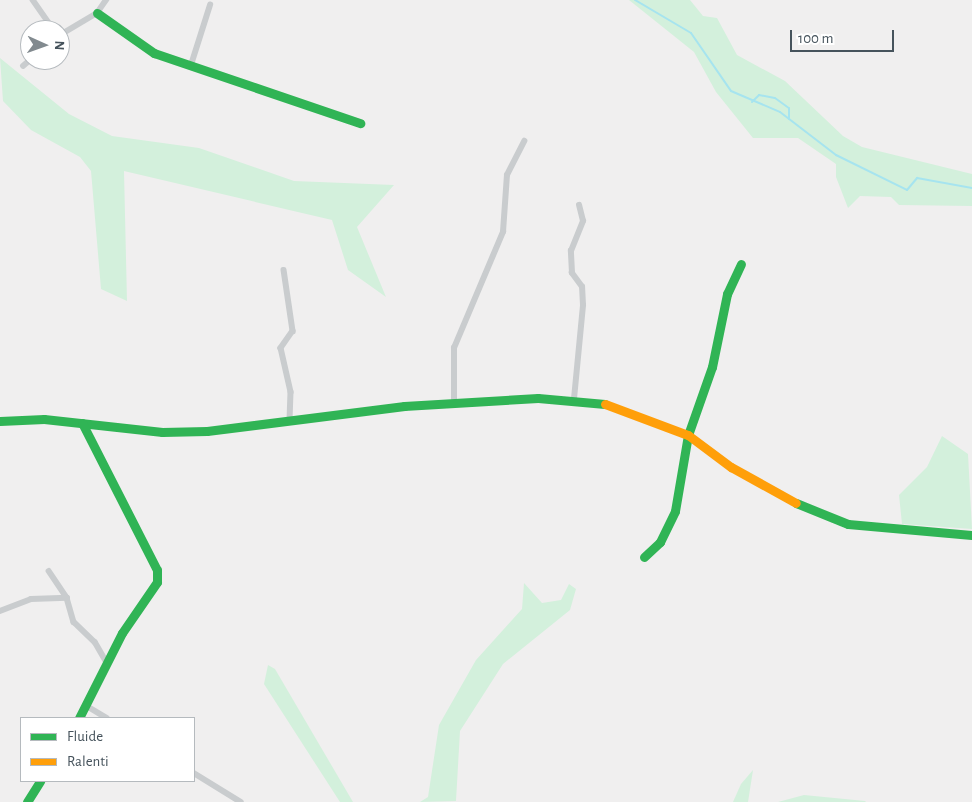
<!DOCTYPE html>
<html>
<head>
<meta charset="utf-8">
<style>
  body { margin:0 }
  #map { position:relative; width:972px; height:802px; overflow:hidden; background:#f0efef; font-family:"Alegreya Sans",sans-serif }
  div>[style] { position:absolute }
  .green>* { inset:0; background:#d3f0dc }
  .stream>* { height:2px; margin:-1px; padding:0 1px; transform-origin:1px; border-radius:1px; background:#a6e4ef }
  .street>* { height:5.5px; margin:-2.75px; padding:0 2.75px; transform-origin:2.75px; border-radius:2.75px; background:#c9ccce }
  .fast>* { height:9px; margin:-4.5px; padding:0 4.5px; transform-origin:4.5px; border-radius:4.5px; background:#30b455 }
  .slow>* { height:9px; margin:-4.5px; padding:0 4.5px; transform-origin:4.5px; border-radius:4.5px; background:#ff9f0a }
  span { translate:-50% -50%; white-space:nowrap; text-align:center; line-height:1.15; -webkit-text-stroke:4px #fff; paint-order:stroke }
  .legend { position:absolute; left:20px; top:717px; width:175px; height:65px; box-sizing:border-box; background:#fff; border:1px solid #b5babe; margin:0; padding:6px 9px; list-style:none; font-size:15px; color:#46535c }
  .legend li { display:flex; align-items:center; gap:10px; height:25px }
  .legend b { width:25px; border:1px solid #b5babe }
  .north { position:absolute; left:20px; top:20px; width:50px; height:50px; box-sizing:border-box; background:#fff; border:1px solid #b5babe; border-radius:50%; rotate:92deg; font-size:14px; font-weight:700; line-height:20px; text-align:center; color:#46535c }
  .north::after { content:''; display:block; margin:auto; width:18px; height:22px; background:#828a8f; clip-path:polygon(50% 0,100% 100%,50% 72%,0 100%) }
  .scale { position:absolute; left:790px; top:30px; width:104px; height:22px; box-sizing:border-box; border:2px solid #46535c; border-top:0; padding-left:6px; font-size:15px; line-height:18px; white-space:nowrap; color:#46535c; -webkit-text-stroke:4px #fff; paint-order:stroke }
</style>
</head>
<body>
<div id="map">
  <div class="green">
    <i style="clip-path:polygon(629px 0,690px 0,703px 16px,717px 18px,737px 55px,785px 81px,843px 136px,862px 147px,972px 174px,972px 206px,899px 205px,891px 197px,860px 196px,848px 208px,836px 177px,836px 164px,798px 138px,753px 138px,716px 92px,694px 52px)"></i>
    <i style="clip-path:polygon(0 58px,69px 114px,112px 136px,199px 148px,294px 181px,394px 185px,357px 227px,386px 297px,348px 270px,332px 220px,124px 171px,127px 301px,101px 289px,91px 171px,80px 157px,31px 130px,3px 101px)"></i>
    <i style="clip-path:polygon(942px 436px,968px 454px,972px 529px,902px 524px,899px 495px,927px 467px)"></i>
    <i style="clip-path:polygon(524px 583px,542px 603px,561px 600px,569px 584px,576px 589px,570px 610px,503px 664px,460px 731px,456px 801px,420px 802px,428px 797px,439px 725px,476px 660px,522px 609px)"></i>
    <i style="clip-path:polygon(268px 665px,275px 669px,353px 802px,340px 802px,264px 684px)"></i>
    <i style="clip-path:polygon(753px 770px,748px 802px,733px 802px,741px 784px)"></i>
    <i style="clip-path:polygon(804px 795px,865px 801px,866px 802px,778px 802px)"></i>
  </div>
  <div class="stream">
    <i style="left:635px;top:0;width:65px;rotate:30.5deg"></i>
    <i style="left:691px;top:33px;width:70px;rotate:55.4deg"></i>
    <i style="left:731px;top:91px;width:53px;rotate:23.2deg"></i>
    <i style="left:780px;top:112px;width:71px;rotate:37.5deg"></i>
    <i style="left:836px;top:155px;width:79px;rotate:26.2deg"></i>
    <i style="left:907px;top:190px;width:16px;rotate:-50deg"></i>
    <i style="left:917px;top:178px;width:56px;rotate:10.3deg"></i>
    <i style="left:752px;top:102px;width:10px;rotate:-45deg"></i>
    <i style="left:759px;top:95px;width:16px;rotate:11deg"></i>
    <i style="left:775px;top:98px;width:17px;rotate:36deg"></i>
    <i style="left:789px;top:108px;width:11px;rotate:90deg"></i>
  </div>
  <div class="street">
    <i style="left:33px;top:0;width:37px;rotate:55deg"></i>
    <i style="left:60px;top:35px;width:43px;rotate:-30.7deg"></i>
    <i style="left:97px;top:13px;width:16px;rotate:-55deg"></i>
    <i style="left:191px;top:65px;width:63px;rotate:-72.4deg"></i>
    <i style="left:23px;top:66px;width:9px;rotate:-41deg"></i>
    <i style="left:284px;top:270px;width:62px;rotate:81.6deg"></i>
    <i style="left:293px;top:331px;width:21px;rotate:125deg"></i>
    <i style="left:281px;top:348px;width:45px;rotate:77.2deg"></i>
    <i style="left:291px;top:392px;width:29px;rotate:92deg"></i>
    <i style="left:574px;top:399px;width:94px;rotate:-84.5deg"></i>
    <i style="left:583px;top:305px;width:18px;rotate:-93deg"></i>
    <i style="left:582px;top:287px;width:17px;rotate:-126deg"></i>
    <i style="left:572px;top:273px;width:22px;rotate:-93deg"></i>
    <i style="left:571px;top:251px;width:32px;rotate:-68deg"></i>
    <i style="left:583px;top:221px;width:16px;rotate:-104deg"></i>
    <i style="left:454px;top:403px;width:55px;rotate:-90deg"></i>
    <i style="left:454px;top:348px;width:126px;rotate:-67.1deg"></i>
    <i style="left:503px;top:232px;width:57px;rotate:-86deg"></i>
    <i style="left:507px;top:175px;width:38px;rotate:-63deg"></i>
    <i style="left:49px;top:571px;width:32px;rotate:56deg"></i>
    <i style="left:67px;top:598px;width:25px;rotate:74deg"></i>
    <i style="left:74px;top:622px;width:29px;rotate:44deg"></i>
    <i style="left:95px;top:642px;width:24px;rotate:60deg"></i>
    <i style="left:0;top:611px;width:33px;rotate:-21deg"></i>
    <i style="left:31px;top:599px;width:36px;rotate:-2deg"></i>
    <i style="left:87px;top:706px;width:23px;rotate:31deg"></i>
    <i style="left:194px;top:773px;width:55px;rotate:31.7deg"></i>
  </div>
  <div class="fast">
    <i style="left:97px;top:13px;width:70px;rotate:35.1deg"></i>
    <i style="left:154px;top:53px;width:218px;rotate:18.8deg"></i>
    <i style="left:0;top:421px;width:44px;rotate:-2.6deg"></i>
    <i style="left:44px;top:419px;width:119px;rotate:6.3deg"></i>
    <i style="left:162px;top:432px;width:45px;rotate:-1.3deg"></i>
    <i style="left:207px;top:431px;width:199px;rotate:-7.2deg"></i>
    <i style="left:404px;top:406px;width:134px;rotate:-3.4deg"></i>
    <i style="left:538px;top:398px;width:67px;rotate:5.1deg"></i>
    <i style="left:796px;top:503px;width:56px;rotate:22deg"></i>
    <i style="left:848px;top:524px;width:124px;rotate:5.1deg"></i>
    <i style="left:644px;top:557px;width:22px;rotate:-43deg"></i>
    <i style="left:660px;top:542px;width:34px;rotate:-64deg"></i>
    <i style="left:675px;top:511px;width:77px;rotate:-80.3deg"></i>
    <i style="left:688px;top:435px;width:72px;rotate:-70.6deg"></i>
    <i style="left:712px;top:367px;width:75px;rotate:-78.4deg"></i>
    <i style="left:727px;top:294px;width:33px;rotate:-65deg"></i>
    <i style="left:79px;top:718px;width:95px;rotate:-63.2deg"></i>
    <i style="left:122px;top:633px;width:62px;rotate:-55.5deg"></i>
    <i style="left:157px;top:582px;width:12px;rotate:-90deg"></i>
    <i style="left:157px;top:570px;width:165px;rotate:-117deg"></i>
    <i style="left:27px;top:802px;width:25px;rotate:-58deg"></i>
  </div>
  <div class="slow">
    <i style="left:605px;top:404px;width:89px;rotate:20.5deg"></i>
    <i style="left:688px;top:435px;width:54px;rotate:36.7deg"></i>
    <i style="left:731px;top:467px;width:74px;rotate:29deg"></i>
  </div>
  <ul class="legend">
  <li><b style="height:6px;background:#30b455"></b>Fluide</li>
  <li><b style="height:6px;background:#ff9f0a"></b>Ralenti</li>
  </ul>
  <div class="north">N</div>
  <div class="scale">100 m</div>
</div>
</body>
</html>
